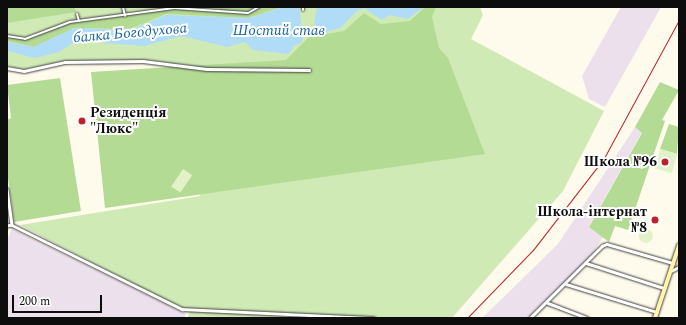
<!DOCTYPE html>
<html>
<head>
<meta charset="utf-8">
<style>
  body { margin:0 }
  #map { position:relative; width:686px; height:325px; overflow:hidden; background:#fffbec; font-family:Spectral,serif }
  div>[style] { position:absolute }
  .industrial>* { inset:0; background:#ebe0ec }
  .green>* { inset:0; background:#d0eab5 }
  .forest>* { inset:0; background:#b4db94 }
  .pitch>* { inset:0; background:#e2f1c7; transform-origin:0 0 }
  .round { border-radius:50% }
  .water>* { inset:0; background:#b0dcf8 }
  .roads { filter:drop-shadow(0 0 1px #404040) drop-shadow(0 0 1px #404040) }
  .pedestrian>* { height:2px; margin:-1px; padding:0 1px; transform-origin:1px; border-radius:1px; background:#fff }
  .minor>* { height:2.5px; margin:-1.25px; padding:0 1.25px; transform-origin:1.25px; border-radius:1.25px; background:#fff }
  .secondary>* { height:3.5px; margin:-1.75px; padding:0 1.75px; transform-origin:1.75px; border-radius:1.75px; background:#fff6a7 }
  .rail>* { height:1px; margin:-0.5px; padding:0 0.5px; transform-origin:0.5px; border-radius:0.5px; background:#c02128 }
  .dots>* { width:11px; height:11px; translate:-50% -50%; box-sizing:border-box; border:2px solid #fff; border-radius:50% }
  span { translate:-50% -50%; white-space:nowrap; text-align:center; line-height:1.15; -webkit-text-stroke:4px #fff; paint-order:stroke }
  .poi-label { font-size:14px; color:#0d0d0d; font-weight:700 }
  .left { translate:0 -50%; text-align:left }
  .right { translate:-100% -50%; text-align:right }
  .water-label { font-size:15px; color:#1363a1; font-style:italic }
  .frame { position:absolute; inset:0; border:8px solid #0d0d0d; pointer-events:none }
  .scale { position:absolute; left:12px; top:295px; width:90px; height:18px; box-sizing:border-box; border:2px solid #0d0d0d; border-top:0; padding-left:5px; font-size:12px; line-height:14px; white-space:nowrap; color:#0d0d0d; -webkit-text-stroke:3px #fff; paint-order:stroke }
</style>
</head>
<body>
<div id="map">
  <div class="industrial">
    <i style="clip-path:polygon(621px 7px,661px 7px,605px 107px,589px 99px,582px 76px)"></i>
    <i style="clip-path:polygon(635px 127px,642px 132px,589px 226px,603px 237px,590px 257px,527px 318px,482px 318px,558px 244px)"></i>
    <i style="clip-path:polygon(12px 229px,186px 314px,184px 318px,7px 318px,7px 240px)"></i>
  </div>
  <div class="green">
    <i style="clip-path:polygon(7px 7px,480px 7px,483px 15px,471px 39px,604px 111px,563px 191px,452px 318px,187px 318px,190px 313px,20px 225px,200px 196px,178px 65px,139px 60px,66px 61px,23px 70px,7px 66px)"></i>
  </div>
  <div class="forest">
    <i style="clip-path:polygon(7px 7px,75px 7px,76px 12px,7px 23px)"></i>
    <i style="clip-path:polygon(219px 7px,281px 7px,249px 18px,166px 14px,130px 29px,74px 28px,34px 47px,7px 41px,7px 38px,28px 39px,70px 23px,172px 9px,220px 10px)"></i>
    <i style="clip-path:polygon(425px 7px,436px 7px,432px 17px,439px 48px,448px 58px,485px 154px,105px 208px,91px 72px,286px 60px,309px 37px,344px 31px,364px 13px,381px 24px,410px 21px)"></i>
    <i style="clip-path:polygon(60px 78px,81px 211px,14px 222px,7px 171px,7px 120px,11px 118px,7px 85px)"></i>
    <i style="clip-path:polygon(660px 82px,679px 90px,662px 120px,665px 121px,628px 230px,615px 226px,609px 242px,589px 227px,642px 133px,635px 127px)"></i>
    <i style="clip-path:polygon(669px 124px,679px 127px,677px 154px,660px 149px)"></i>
  </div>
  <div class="pitch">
    <i style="left:660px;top:149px;width:18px;height:20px;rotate:16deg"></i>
    <i style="left:183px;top:169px;width:11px;height:21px;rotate:34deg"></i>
    <i class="round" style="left:639px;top:229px;width:14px;height:14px"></i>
  </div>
  <div class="water">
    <i style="clip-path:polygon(283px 7px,299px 7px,303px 37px,301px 44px,296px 44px,288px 54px,253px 50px,245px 42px,227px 47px,181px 36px,145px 46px,104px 43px,94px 38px,78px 40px,59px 52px,35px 58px,7px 51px,7px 42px,34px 47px,74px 28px,130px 30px,166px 15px,249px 18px)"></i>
    <i style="clip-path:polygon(317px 7px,424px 7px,408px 19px,389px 15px,382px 20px,364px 8px,357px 11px,340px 28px,326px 32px,314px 24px)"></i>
  </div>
  <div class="roads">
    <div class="pedestrian">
      <i style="left:123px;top:7px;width:9px;rotate:77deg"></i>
      <i style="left:303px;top:7px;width:3px;rotate:90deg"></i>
      <i style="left:77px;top:14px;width:7px;rotate:74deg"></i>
      <i style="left:7px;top:36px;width:18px;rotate:9deg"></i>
      <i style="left:25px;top:39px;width:48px;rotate:-20.7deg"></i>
      <i style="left:70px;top:22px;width:105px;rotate:-7.7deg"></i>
      <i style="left:174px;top:8px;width:74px;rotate:3.9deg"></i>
      <i style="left:248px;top:13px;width:13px;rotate:-29deg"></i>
    </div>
    <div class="minor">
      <i style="left:7px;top:68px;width:17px;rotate:10deg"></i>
      <i style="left:24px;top:71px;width:42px;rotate:-12.4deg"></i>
      <i style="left:65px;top:62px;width:78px;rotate:-0.7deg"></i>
      <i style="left:143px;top:61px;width:64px;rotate:7.1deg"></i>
      <i style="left:207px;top:69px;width:102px;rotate:0.6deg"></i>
      <i style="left:7px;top:189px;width:36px;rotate:82deg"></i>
      <i style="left:12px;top:225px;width:5px;rotate:169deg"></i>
      <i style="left:12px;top:225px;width:190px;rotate:26.3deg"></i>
      <i style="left:182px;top:309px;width:192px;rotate:2.7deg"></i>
      <i style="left:586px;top:263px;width:82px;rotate:17.8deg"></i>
      <i style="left:671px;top:271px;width:9px;rotate:-27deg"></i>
      <i style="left:566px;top:284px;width:95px;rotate:17.1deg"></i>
      <i style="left:548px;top:303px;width:42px;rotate:21deg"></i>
      <i style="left:530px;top:318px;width:102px;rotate:-45deg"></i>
      <i style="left:602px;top:246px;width:5px;rotate:-22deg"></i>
      <i style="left:607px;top:244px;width:69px;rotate:16.1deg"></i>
    </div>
    <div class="secondary">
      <i style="left:655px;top:318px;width:76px;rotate:-71.6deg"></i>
    </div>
  </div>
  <div class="rail">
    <i style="left:467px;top:318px;width:95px;rotate:-45.9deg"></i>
    <i style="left:533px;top:250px;width:116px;rotate:-52.3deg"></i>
    <i style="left:604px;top:158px;width:157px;rotate:-61.5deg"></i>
  </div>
  <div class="dots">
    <i style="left:82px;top:121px;background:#c02128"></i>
    <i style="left:665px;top:162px;background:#c02128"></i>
    <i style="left:655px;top:220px;background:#c02128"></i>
  </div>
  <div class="poi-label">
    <span class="left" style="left:90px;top:121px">Резиденція<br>"Люкс"</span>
    <span class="right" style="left:657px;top:162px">Школа №96</span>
    <span class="right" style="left:647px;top:220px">Школа-інтернат<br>№8</span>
  </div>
  <div class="water-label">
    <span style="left:279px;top:31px">Шостий став</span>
    <span style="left:130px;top:33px;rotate:-5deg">балка Богодухова</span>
  </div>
  <div class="frame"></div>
  <div class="scale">200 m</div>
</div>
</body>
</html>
